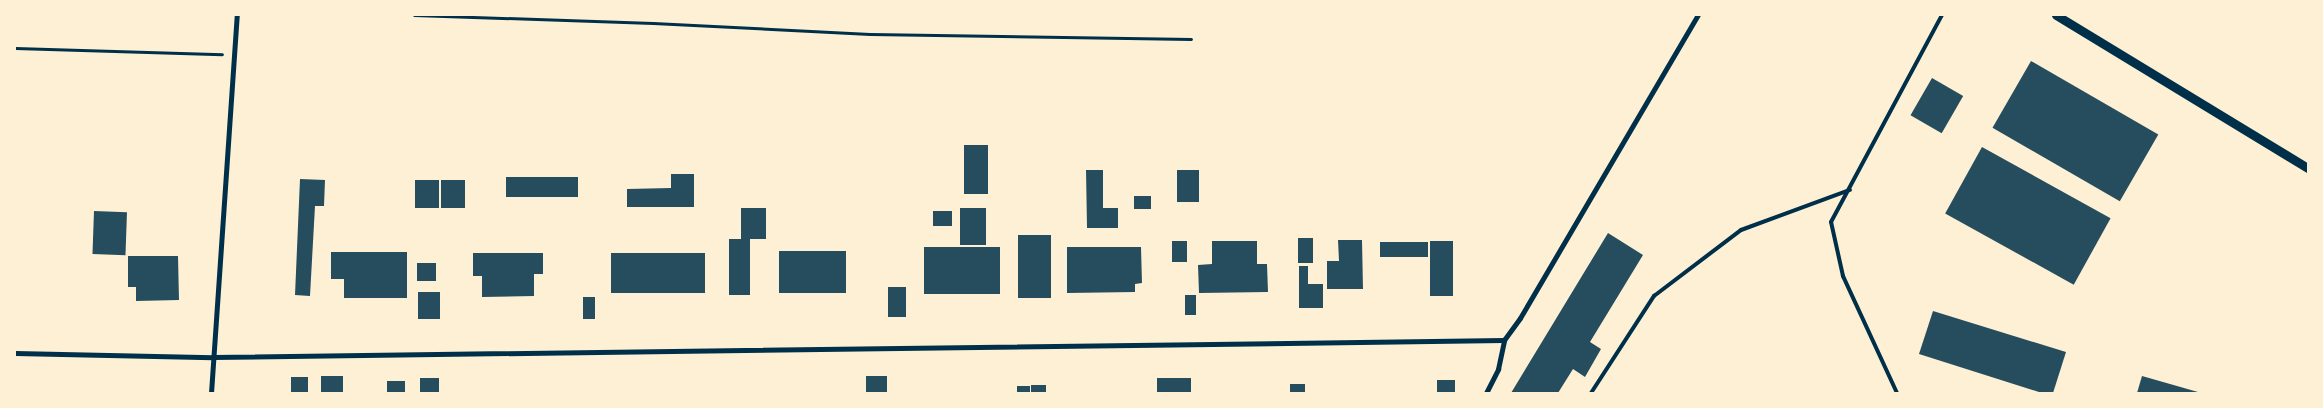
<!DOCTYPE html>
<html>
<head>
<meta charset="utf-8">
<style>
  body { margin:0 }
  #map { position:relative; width:2323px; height:408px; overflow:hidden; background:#fdf0d5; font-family:"Golos Text",sans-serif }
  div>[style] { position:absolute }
  .building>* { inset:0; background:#264d5e; transform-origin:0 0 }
  .path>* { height:3px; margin:-1.5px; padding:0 1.5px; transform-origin:1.5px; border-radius:1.5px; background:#003049 }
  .service>* { height:4px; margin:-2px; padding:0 2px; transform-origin:2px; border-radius:2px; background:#003049 }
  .minor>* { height:5px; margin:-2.5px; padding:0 2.5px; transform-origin:2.5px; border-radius:2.5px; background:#003049 }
  .tertiary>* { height:9px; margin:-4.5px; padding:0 4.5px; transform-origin:4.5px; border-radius:4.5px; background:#003049 }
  span { translate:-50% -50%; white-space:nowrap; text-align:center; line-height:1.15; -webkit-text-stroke:4.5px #fdf0d5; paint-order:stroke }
  .frame { position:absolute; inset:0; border:16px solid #fdf0d5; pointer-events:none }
</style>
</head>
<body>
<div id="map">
  <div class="building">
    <i style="left:2031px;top:61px;width:147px;height:77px;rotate:30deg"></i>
    <i style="left:1932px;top:78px;width:36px;height:43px;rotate:30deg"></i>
    <i style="left:964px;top:145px;width:24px;height:49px"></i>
    <i style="left:1982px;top:147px;width:147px;height:76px;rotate:29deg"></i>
    <i style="clip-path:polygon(1086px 170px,1103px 170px,1103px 208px,1118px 208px,1118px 228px,1087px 228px)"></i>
    <i style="left:1199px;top:170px;width:32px;height:22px;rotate:90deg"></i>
    <i style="clip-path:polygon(671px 174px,694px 174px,694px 207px,627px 207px,627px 189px,671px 188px)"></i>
    <i style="left:506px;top:177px;width:72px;height:20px"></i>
    <i style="clip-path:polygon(300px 179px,325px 180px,324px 206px,315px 206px,310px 296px,295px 295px)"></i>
    <i style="left:415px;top:180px;width:24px;height:28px"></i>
    <i style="left:465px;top:180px;width:28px;height:24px;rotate:90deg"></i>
    <i style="left:1151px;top:196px;width:13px;height:17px;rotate:90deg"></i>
    <i style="left:741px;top:208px;width:25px;height:31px"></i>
    <i style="left:960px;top:208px;width:26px;height:37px"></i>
    <i style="left:94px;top:211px;width:33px;height:43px;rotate:2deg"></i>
    <i style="left:952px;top:211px;width:15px;height:19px;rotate:90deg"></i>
    <i style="clip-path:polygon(1608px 233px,1643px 255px,1590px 342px,1601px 349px,1585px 377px,1573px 369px,1558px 393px,1511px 393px)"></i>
    <i style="left:1018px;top:235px;width:33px;height:63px"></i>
    <i style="left:1298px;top:238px;width:15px;height:25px"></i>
    <i style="left:750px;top:239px;width:56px;height:21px;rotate:90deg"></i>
    <i style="clip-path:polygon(1338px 240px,1362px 240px,1363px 289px,1327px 289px,1327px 261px,1339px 261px)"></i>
    <i style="left:1172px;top:241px;width:15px;height:21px"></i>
    <i style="clip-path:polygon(1212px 241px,1257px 241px,1257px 264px,1267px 264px,1268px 292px,1199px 293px,1198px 265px,1212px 264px)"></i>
    <i style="left:1430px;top:241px;width:23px;height:55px"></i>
    <i style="left:1428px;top:242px;width:15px;height:48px;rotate:90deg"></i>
    <i style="left:924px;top:247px;width:76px;height:47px"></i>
    <i style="clip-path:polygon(1067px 247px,1141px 247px,1142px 283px,1135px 284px,1135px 292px,1067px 293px)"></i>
    <i style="left:779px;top:251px;width:67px;height:42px"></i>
    <i style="clip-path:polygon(331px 252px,407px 252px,407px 298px,344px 298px,344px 279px,331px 279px)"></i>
    <i style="clip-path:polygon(473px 253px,543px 253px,543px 274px,534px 274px,534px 296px,482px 297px,482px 276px,473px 276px)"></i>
    <i style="left:611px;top:253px;width:94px;height:40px"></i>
    <i style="clip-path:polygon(128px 256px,178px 256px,179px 300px,136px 301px,136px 287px,128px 287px)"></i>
    <i style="left:417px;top:263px;width:19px;height:18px"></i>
    <i style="clip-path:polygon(1299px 266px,1308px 266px,1308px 284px,1323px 284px,1323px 308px,1299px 308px)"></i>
    <i style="left:888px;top:287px;width:18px;height:30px"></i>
    <i style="left:418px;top:292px;width:22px;height:27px"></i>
    <i style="left:1185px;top:295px;width:11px;height:20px"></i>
    <i style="left:583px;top:297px;width:12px;height:22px"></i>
    <i style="clip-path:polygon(1933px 311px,2066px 352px,2053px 393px,2042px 393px,1919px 354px)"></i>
    <i style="left:343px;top:376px;width:17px;height:22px;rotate:90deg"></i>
    <i style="left:866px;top:376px;width:21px;height:17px"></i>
    <i style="clip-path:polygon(2142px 376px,2198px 392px,2198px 393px,2137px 393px)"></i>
    <i style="left:291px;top:377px;width:17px;height:16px"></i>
    <i style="left:420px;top:378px;width:19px;height:15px"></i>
    <i style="left:1157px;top:378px;width:34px;height:15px"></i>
    <i style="left:1437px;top:380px;width:18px;height:13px"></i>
    <i style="left:387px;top:381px;width:18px;height:12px"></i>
    <i style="left:1290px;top:384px;width:15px;height:9px"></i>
    <i style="left:1046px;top:385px;width:8px;height:15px;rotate:90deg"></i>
    <i style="left:1017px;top:386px;width:13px;height:7px"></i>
  </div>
  <div class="path">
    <i style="left:414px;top:15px;width:239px;rotate:1.9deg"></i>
    <i style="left:653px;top:23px;width:217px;rotate:2.9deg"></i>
    <i style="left:870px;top:34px;width:321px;rotate:0.9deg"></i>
    <i style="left:15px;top:48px;width:207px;rotate:1.7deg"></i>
  </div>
  <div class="service">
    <i style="left:1591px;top:393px;width:116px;rotate:-57deg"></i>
    <i style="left:1654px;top:296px;width:109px;rotate:-37.2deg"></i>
    <i style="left:1741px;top:230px;width:116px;rotate:-20.2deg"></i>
    <i style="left:1897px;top:393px;width:129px;rotate:-114.8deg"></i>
    <i style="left:1843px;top:276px;width:55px;rotate:-102.5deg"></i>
    <i style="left:1831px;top:222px;width:235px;rotate:-61.8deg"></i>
  </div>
  <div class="minor">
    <i style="left:15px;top:353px;width:198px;rotate:1.2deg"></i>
    <i style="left:213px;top:357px;width:1291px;rotate:-0.75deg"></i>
    <i style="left:211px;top:393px;width:379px;rotate:-86.1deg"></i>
    <i style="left:1486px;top:393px;width:27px;rotate:-63deg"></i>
    <i style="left:1498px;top:369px;width:30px;rotate:-78deg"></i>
    <i style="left:1504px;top:340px;width:27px;rotate:-54deg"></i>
    <i style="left:1520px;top:318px;width:351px;rotate:-59.6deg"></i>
  </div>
  <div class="tertiary">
    <i style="left:2056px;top:15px;width:295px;rotate:31.3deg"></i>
  </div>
  <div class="frame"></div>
</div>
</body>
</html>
